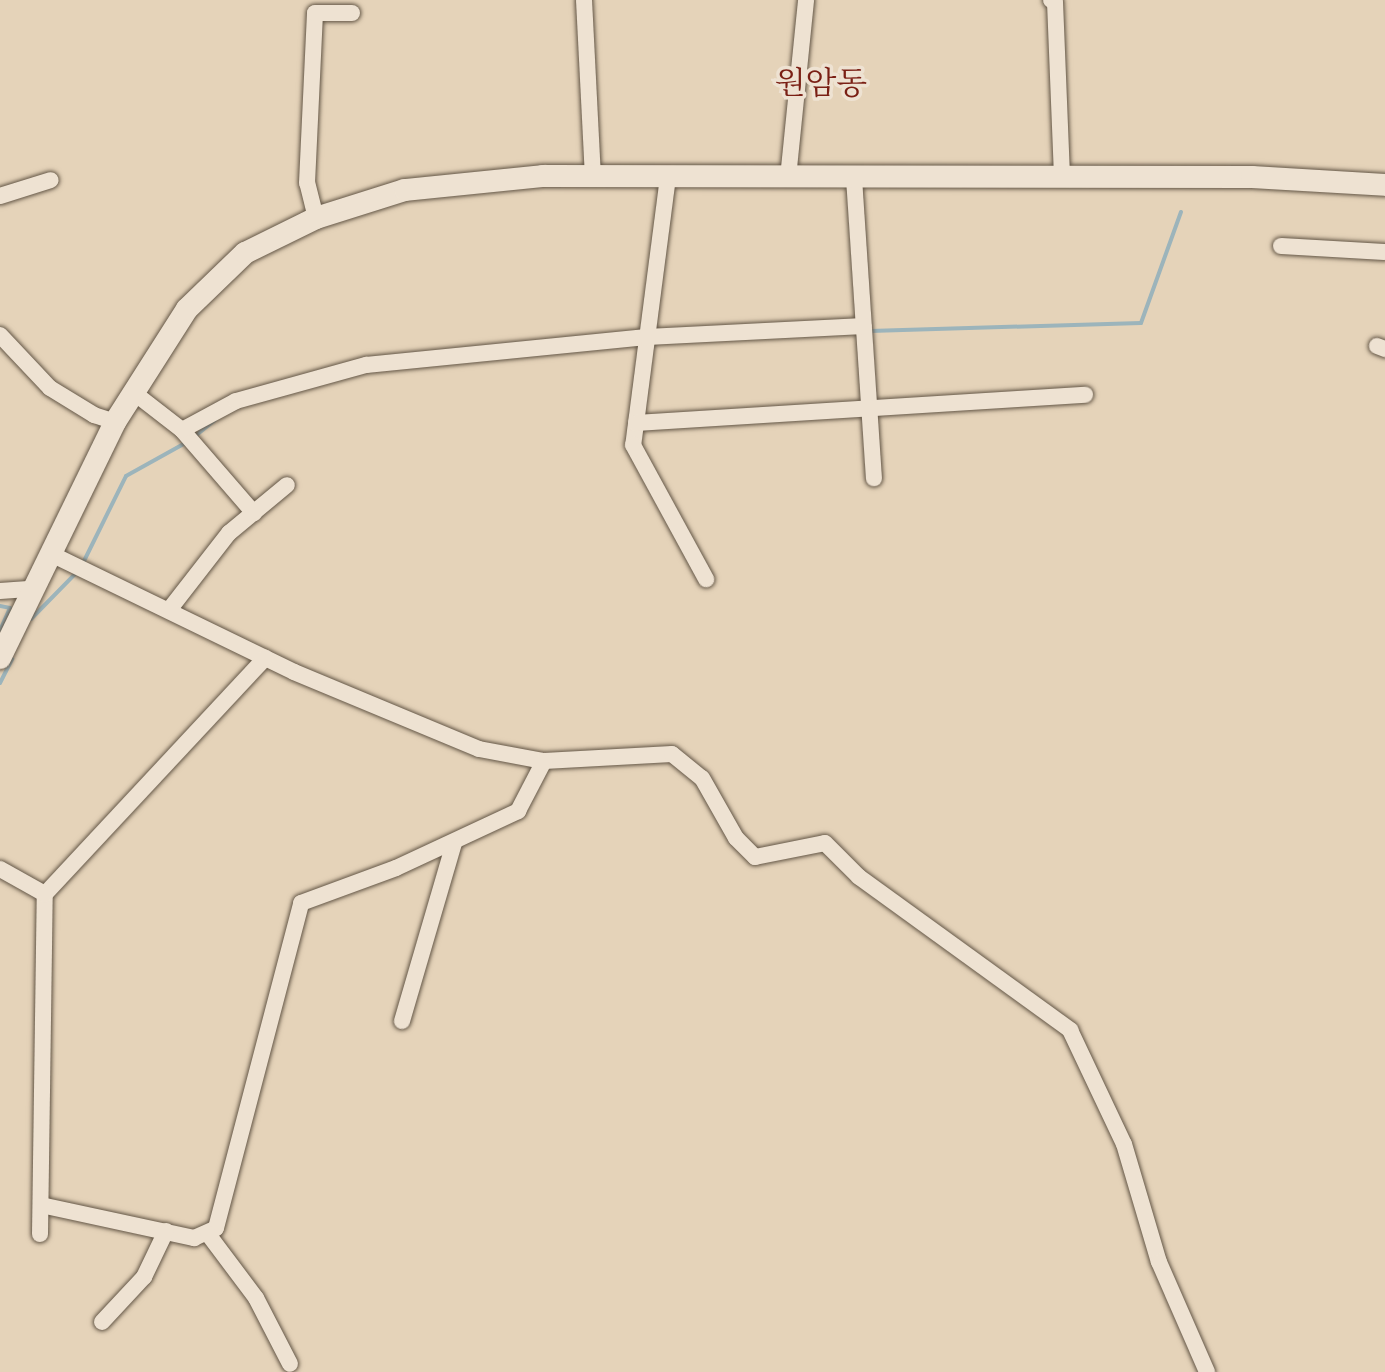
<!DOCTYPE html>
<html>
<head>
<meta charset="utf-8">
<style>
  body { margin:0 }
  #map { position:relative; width:1385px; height:1372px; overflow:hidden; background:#e5d3b9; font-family:"Old Standard TT","Noto Serif KR",serif }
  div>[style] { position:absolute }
  .stream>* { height:4px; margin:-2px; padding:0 2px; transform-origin:2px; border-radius:2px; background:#9cb4bb }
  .roads { filter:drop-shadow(0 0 2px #635646) drop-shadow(0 0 2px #635646) }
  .street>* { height:16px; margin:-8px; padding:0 8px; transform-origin:8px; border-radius:8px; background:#eee2d2 }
  .secondary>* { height:22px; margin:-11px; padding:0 11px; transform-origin:11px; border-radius:11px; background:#eee2d2 }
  span { translate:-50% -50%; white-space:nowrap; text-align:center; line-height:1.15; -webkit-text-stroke:7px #eee2d2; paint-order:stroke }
  .quarter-label { font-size:32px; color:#7a1f14 }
</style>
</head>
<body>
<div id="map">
  <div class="stream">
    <i style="left:870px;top:331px;width:271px;rotate:-1.7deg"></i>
    <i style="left:1141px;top:323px;width:118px;rotate:-70.2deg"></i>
    <i style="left:194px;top:437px;width:27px;rotate:-39deg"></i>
    <i style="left:83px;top:563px;width:97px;rotate:-63.7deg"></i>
    <i style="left:126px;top:476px;width:70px;rotate:-29.1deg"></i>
    <i style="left:0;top:606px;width:10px;rotate:11deg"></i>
    <i style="left:10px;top:608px;width:24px;rotate:114deg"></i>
    <i style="left:31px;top:619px;width:67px;rotate:-45.6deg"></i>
    <i style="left:0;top:683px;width:27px;rotate:-63deg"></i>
  </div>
  <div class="roads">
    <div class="street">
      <i style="left:584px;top:0;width:176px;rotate:87.1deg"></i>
      <i style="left:1051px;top:0;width:4px;rotate:27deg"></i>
      <i style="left:1055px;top:2px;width:175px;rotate:87.7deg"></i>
      <i style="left:668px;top:177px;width:270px;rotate:97.4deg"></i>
      <i style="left:633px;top:445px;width:153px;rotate:61.4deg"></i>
      <i style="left:788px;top:178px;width:179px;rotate:-84.2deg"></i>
      <i style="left:854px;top:178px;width:301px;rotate:86.2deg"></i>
      <i style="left:0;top:196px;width:53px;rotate:-17.4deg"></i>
      <i style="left:316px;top:218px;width:36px;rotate:-104deg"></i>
      <i style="left:307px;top:183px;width:170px;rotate:-87.3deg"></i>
      <i style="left:315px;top:13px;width:37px"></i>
      <i style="left:1281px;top:246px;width:104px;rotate:3.3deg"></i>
      <i style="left:0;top:335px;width:73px;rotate:46.7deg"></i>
      <i style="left:50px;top:388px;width:52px;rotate:31.5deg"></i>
      <i style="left:94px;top:415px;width:22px;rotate:18deg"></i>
      <i style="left:1377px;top:346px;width:9px;rotate:21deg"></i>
      <i style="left:133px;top:392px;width:62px;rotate:37.8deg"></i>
      <i style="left:182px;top:430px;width:110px;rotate:49.1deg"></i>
      <i style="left:636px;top:423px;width:450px;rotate:-3.6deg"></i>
      <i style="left:182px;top:430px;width:61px;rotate:-28.2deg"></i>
      <i style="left:236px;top:401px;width:135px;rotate:-15.5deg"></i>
      <i style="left:366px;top:365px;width:282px;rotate:-5.7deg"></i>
      <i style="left:647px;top:337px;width:217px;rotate:-2.9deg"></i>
      <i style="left:49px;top:553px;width:272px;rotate:25.9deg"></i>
      <i style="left:294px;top:672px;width:200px;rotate:22.6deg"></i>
      <i style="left:479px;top:749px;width:66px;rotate:10.5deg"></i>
      <i style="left:544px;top:761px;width:128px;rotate:-3.1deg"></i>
      <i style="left:672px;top:754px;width:38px;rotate:39deg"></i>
      <i style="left:702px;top:778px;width:69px;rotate:60.5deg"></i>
      <i style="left:736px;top:838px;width:27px;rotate:45deg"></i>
      <i style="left:755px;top:857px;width:71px;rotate:-11.3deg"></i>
      <i style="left:825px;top:843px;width:48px;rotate:45deg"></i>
      <i style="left:859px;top:877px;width:261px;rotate:35.9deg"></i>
      <i style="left:1070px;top:1030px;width:126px;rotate:64.7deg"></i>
      <i style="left:1124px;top:1144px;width:123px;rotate:73.5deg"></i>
      <i style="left:1159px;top:1262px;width:120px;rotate:66.4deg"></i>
      <i style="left:0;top:591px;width:32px;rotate:-4deg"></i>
      <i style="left:169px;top:610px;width:98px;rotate:-52.1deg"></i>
      <i style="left:229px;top:533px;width:75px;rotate:-39.6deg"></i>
      <i style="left:0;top:869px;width:51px;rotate:29.1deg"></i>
      <i style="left:402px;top:1021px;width:185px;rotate:-73.7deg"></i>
      <i style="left:41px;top:1205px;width:157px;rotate:12.2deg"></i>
      <i style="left:194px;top:1238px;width:24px;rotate:-24deg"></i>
      <i style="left:216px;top:1228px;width:336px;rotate:-75.3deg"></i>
      <i style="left:301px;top:903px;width:101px;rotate:-20.2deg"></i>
      <i style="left:396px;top:868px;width:135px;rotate:-25deg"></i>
      <i style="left:518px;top:811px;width:56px;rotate:-62.5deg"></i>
      <i style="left:40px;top:1234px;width:340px;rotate:-89.2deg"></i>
      <i style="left:45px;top:894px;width:323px;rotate:-47deg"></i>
      <i style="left:208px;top:1234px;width:80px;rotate:53.1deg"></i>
      <i style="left:256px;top:1298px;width:74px;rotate:62.7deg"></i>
      <i style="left:102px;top:1322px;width:62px;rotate:-47deg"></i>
      <i style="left:144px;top:1277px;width:51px;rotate:-64.4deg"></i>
    </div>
    <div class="secondary">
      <i style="left:0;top:658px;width:263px;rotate:-64deg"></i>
      <i style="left:115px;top:422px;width:134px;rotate:-57.5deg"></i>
      <i style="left:187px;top:309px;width:81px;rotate:-44deg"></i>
      <i style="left:245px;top:253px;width:79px;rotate:-26.2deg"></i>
      <i style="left:316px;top:218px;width:93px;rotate:-17.5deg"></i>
      <i style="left:405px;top:190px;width:139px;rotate:-5.8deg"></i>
      <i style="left:543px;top:176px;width:709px;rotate:0.08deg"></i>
      <i style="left:1252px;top:177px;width:133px;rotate:3.4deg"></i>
    </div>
  </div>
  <div class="quarter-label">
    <span style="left:821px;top:86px">원암동</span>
  </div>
</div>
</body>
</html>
